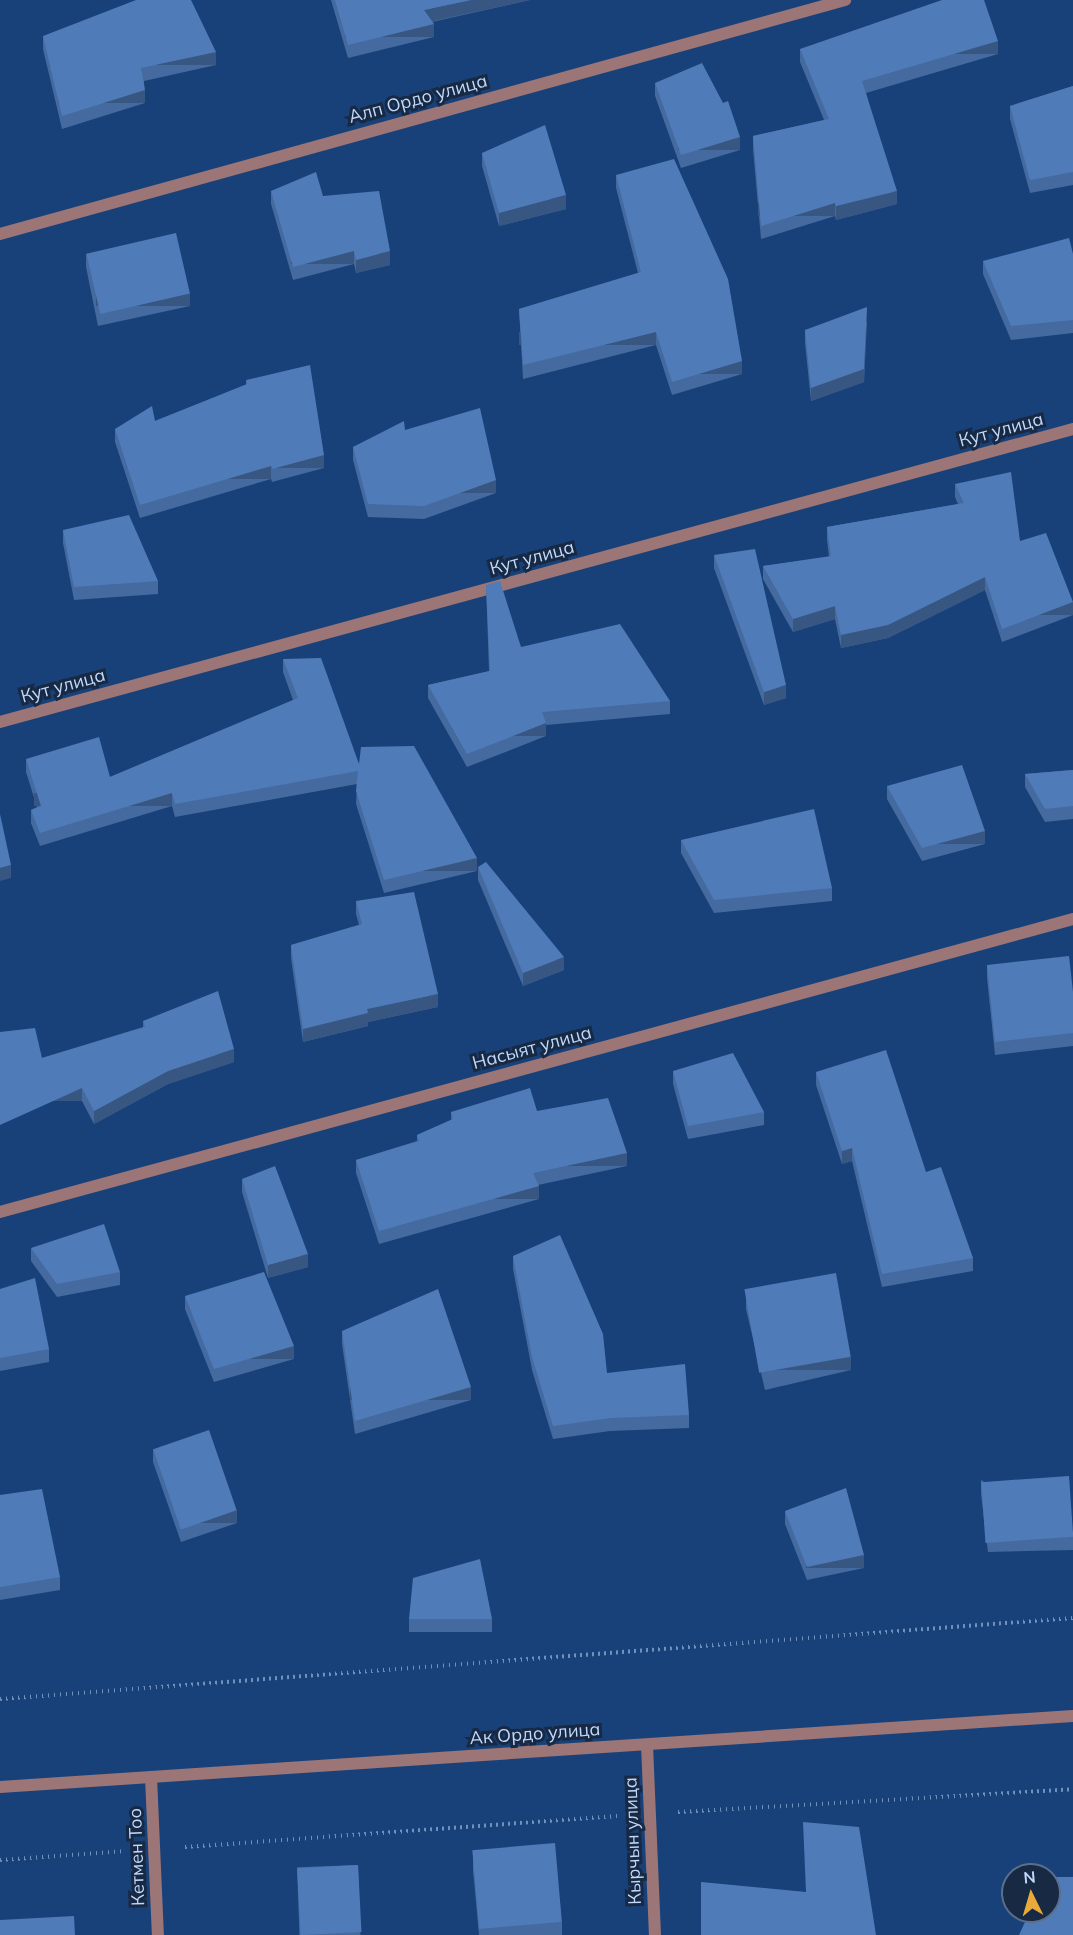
<!DOCTYPE html>
<html>
<head>
<meta charset="utf-8">
<style>
  body { margin:0 }
  #map { position:relative; width:1073px; height:1935px; overflow:hidden; background:#18417a; font-family:Mulish,sans-serif }
  div>[style] { position:absolute }
  .path>* { height:4px; margin-top:-2px; transform-origin:0; background:repeating-linear-gradient(90deg,#7090bd 0 1.5px,transparent 0 6px) }
  .minor>* { height:12px; margin:-6px; padding:0 6px; transform-origin:6px; border-radius:6px; background:#9c7676 }
  .wall>* { inset:0; background:#456a9f; transform-origin:0 0 }
  .shaded-wall>* { inset:0; background:#385682; transform-origin:0 0 }
  .building>* { inset:0; background:#507bb9; transform-origin:0 0 }
  span { translate:-50% -50%; white-space:nowrap; text-align:center; line-height:1.15; -webkit-text-stroke:6px #172943; paint-order:stroke }
  .street-label { font-size:18px; color:#c2d9fb }
  .north { position:absolute; left:1001px; top:1863px; width:60px; height:60px; box-sizing:border-box; background:#172943; border:2px solid #5b6f8d; border-radius:50%; rotate:355deg; font-size:16px; font-weight:700; line-height:24px; text-align:center; color:#c2d9fb }
  .north::after { content:''; display:block; margin:auto; width:21px; height:27px; background:#eaaa39; clip-path:polygon(50% 0,100% 100%,50% 72%,0 100%) }
</style>
</head>
<body>
<div id="map">
  <div class="path">
    <i style="left:0;top:1699px;width:1076px;rotate:-4.32deg"></i>
    <i style="left:678px;top:1812px;width:396px;rotate:-3.3deg"></i>
    <i style="left:185px;top:1847px;width:436px;rotate:-4.1deg"></i>
    <i style="left:0;top:1860px;width:126px;rotate:-4.1deg"></i>
  </div>
  <div class="minor">
    <i style="left:0;top:234px;width:877px;rotate:-15.48deg"></i>
    <i style="left:0;top:722px;width:1112px;rotate:-15.27deg"></i>
    <i style="left:0;top:1212px;width:1112px;rotate:-15.27deg"></i>
    <i style="left:647px;top:1745px;width:190px;rotate:87.6deg"></i>
    <i style="left:151px;top:1777px;width:158px;rotate:87.5deg"></i>
    <i style="left:0;top:1787px;width:1075px;rotate:-3.79deg"></i>
  </div>
  <div class="wall">
    <i style="clip-path:polygon(331px 0,530px 0,432px 22px,434px 37px,348px 58px)"></i>
    <i style="clip-path:polygon(43px 36px,216px 65px,144px 81px,145px 103px,62px 129px,43px 49px)"></i>
    <i style="clip-path:polygon(800px 49px,998px 54px,866px 93px,897px 204px,836px 220px,835px 216px,761px 239px,753px 149px,753px 136px,824px 120px,800px 62px)"></i>
    <i style="clip-path:polygon(655px 83px,740px 150px,681px 168px,655px 96px)"></i>
    <i style="clip-path:polygon(1073px 86px,1073px 185px,1030px 193px,1010px 119px,1010px 106px)"></i>
    <i style="clip-path:polygon(482px 153px,566px 209px,499px 226px,482px 166px)"></i>
    <i style="clip-path:polygon(616px 175px,742px 374px,672px 395px,656px 345px,523px 379px,519px 309px,638px 273px,616px 188px)"></i>
    <i style="clip-path:polygon(271px 191px,323px 196px,390px 265px,356px 273px,354px 264px,293px 280px,271px 204px)"></i>
    <i style="clip-path:polygon(86px 254px,190px 306px,98px 326px,86px 267px)"></i>
    <i style="clip-path:polygon(1073px 254px,1073px 333px,1011px 340px,983px 274px,983px 261px)"></i>
    <i style="clip-path:polygon(867px 321px,864px 382px,811px 401px,805px 343px,805px 330px)"></i>
    <i style="clip-path:polygon(246px 380px,324px 468px,272px 482px,271px 479px,140px 518px,115px 442px,115px 429px,155px 421px,246px 385px)"></i>
    <i style="clip-path:polygon(405px 430px,496px 493px,424px 519px,368px 517px,353px 460px,353px 447px)"></i>
    <i style="clip-path:polygon(955px 484px,1020px 541px,1073px 615px,1002px 642px,985px 590px,888px 638px,841px 648px,835px 619px,793px 632px,763px 579px,763px 566px,829px 557px,827px 540px,827px 527px,958px 504px,955px 497px)"></i>
    <i style="clip-path:polygon(63px 530px,158px 581px,158px 594px,74px 600px,63px 543px)"></i>
    <i style="clip-path:polygon(714px 555px,786px 698px,764px 705px,714px 568px)"></i>
    <i style="clip-path:polygon(486px 585px,521px 647px,670px 701px,670px 714px,546px 725px,546px 736px,467px 767px,428px 698px,428px 685px,489px 671px)"></i>
    <i style="clip-path:polygon(283px 659px,359px 764px,477px 871px,384px 893px,356px 804px,357px 784px,175px 817px,172px 806px,40px 846px,31px 823px,31px 810px,37px 807px,26px 772px,26px 759px,110px 777px,293px 700px,283px 672px)"></i>
    <i style="clip-path:polygon(1073px 770px,1073px 819px,1045px 822px,1025px 787px,1025px 774px)"></i>
    <i style="clip-path:polygon(887px 786px,985px 844px,922px 861px,887px 799px)"></i>
    <i style="clip-path:polygon(681px 840px,832px 888px,832px 901px,714px 913px,681px 853px)"></i>
    <i style="clip-path:polygon(478px 867px,564px 970px,523px 986px,478px 880px)"></i>
    <i style="clip-path:polygon(356px 901px,438px 1007px,368px 1022px,368px 1026px,303px 1042px,291px 958px,291px 945px,359px 925px,356px 914px)"></i>
    <i style="clip-path:polygon(987px 965px,1073px 992px,1073px 1046px,995px 1055px,987px 978px)"></i>
    <i style="clip-path:polygon(143px 1021px,234px 1062px,168px 1084px,94px 1124px,82px 1101px,42px 1058px,143px 1027px)"></i>
    <i style="clip-path:polygon(673px 1071px,764px 1112px,764px 1125px,688px 1139px,673px 1084px)"></i>
    <i style="clip-path:polygon(816px 1072px,926px 1172px,973px 1258px,973px 1271px,882px 1287px,852px 1161px,842px 1164px,816px 1085px)"></i>
    <i style="clip-path:polygon(537px 1111px,627px 1166px,538px 1185px,539px 1199px,379px 1244px,356px 1173px,356px 1160px,417px 1141px,417px 1135px,451px 1120px,451px 1112px)"></i>
    <i style="clip-path:polygon(242px 1179px,308px 1267px,268px 1278px,242px 1192px)"></i>
    <i style="clip-path:polygon(31px 1248px,120px 1272px,120px 1285px,57px 1297px,31px 1261px)"></i>
    <i style="clip-path:polygon(513px 1256px,607px 1373px,689px 1415px,689px 1428px,610px 1431px,553px 1439px,532px 1370px,513px 1269px)"></i>
    <i style="clip-path:polygon(0 1289px,49px 1349px,49px 1362px,0 1371px)"></i>
    <i style="clip-path:polygon(185px 1296px,294px 1359px,214px 1382px,185px 1309px)"></i>
    <i style="clip-path:polygon(746px 1296px,851px 1370px,765px 1390px,746px 1309px)"></i>
    <i style="clip-path:polygon(342px 1331px,471px 1400px,355px 1434px,342px 1344px)"></i>
    <i style="clip-path:polygon(153px 1449px,237px 1523px,181px 1542px,153px 1462px)"></i>
    <i style="clip-path:polygon(981px 1480px,1073px 1532px,1073px 1550px,988px 1552px,981px 1494px)"></i>
    <i style="clip-path:polygon(0 1495px,60px 1577px,60px 1590px,0 1600px)"></i>
    <i style="clip-path:polygon(785px 1511px,864px 1568px,807px 1580px,785px 1524px)"></i>
    <i style="left:409px;top:1619px;width:83px;height:13px"></i>
    <i style="clip-path:polygon(473px 1857px,562px 1922px,562px 1935px,479px 1935px,473px 1870px)"></i>
    <i style="left:358px;top:1865px;width:70px;height:61px;rotate:88deg"></i>
  </div>
  <div class="shaded-wall">
    <i style="clip-path:polygon(471px 0,530px 0,424px 23px,424px 10px)"></i>
    <i style="left:434px;top:24px;width:13px;height:89px;rotate:90deg"></i>
    <i style="left:998px;top:41px;width:13px;height:142px;rotate:90deg"></i>
    <i style="left:216px;top:52px;width:13px;height:77px;rotate:90deg"></i>
    <i style="left:145px;top:90px;width:13px;height:87px;rotate:90deg"></i>
    <i style="left:740px;top:137px;width:13px;height:62px;rotate:90deg"></i>
    <i style="clip-path:polygon(897px 191px,897px 204px,836px 220px,836px 206px)"></i>
    <i style="clip-path:polygon(566px 195px,566px 209px,499px 226px,499px 213px)"></i>
    <i style="left:835px;top:203px;width:13px;height:77px;rotate:90deg"></i>
    <i style="left:354px;top:251px;width:13px;height:63px;rotate:90deg"></i>
    <i style="clip-path:polygon(390px 251px,390px 265px,356px 273px,356px 260px)"></i>
    <i style="left:190px;top:293px;width:13px;height:94px;rotate:90deg"></i>
    <i style="clip-path:polygon(867px 307px,864px 382px,811px 401px,811px 388px)"></i>
    <i style="left:656px;top:332px;width:13px;height:137px;rotate:90deg"></i>
    <i style="left:742px;top:361px;width:13px;height:73px;rotate:90deg"></i>
    <i style="left:324px;top:455px;width:13px;height:54px;rotate:90deg"></i>
    <i style="left:271px;top:466px;width:13px;height:137px;rotate:90deg"></i>
    <i style="left:496px;top:480px;width:13px;height:77px;rotate:90deg"></i>
    <i style="clip-path:polygon(985px 577px,985px 590px,888px 638px,841px 648px,841px 635px)"></i>
    <i style="left:1073px;top:602px;width:13px;height:76px;rotate:90deg"></i>
    <i style="clip-path:polygon(835px 606px,835px 619px,793px 632px,793px 619px)"></i>
    <i style="clip-path:polygon(786px 685px,786px 698px,764px 705px,764px 692px)"></i>
    <i style="left:546px;top:723px;width:13px;height:85px;rotate:90deg"></i>
    <i style="left:172px;top:793px;width:13px;height:138px;rotate:90deg"></i>
    <i style="left:985px;top:831px;width:13px;height:65px;rotate:90deg"></i>
    <i style="left:477px;top:858px;width:13px;height:96px;rotate:90deg"></i>
    <i style="clip-path:polygon(11px 865px,11px 878px,0 881px,0 868px)"></i>
    <i style="clip-path:polygon(564px 957px,564px 970px,523px 986px,523px 973px)"></i>
    <i style="clip-path:polygon(438px 994px,438px 1007px,368px 1022px,368px 1026px,303px 1042px,303px 1029px,367px 1009px)"></i>
    <i style="clip-path:polygon(234px 1049px,234px 1062px,168px 1084px,94px 1124px,94px 1111px,168px 1071px)"></i>
    <i style="left:82px;top:1088px;width:13px;height:90px;rotate:90deg"></i>
    <i style="clip-path:polygon(852px 1148px,852px 1161px,842px 1164px,842px 1151px)"></i>
    <i style="left:627px;top:1153px;width:13px;height:96px;rotate:90deg"></i>
    <i style="left:539px;top:1186px;width:13px;height:166px;rotate:90deg"></i>
    <i style="clip-path:polygon(308px 1254px,308px 1267px,268px 1278px,268px 1265px)"></i>
    <i style="left:294px;top:1346px;width:13px;height:83px;rotate:90deg"></i>
    <i style="left:851px;top:1357px;width:13px;height:88px;rotate:90deg"></i>
    <i style="left:471px;top:1387px;width:13px;height:121px;rotate:90deg"></i>
    <i style="left:237px;top:1510px;width:13px;height:59px;rotate:90deg"></i>
    <i style="left:864px;top:1555px;width:13px;height:58px;rotate:90deg"></i>
  </div>
  <div class="building">
    <i style="clip-path:polygon(136px 0,191px 0,216px 52px,141px 68px,145px 90px,62px 116px,43px 36px)"></i>
    <i style="clip-path:polygon(335px 0,471px 0,424px 10px,434px 24px,348px 45px)"></i>
    <i style="clip-path:polygon(942px 0,984px 0,998px 41px,862px 81px,897px 191px,836px 206px,835px 203px,761px 226px,753px 136px,829px 119px,800px 49px)"></i>
    <i style="clip-path:polygon(702px 63px,723px 103px,728px 101px,740px 137px,681px 155px,655px 83px)"></i>
    <i style="clip-path:polygon(1073px 86px,1073px 172px,1030px 180px,1010px 106px)"></i>
    <i style="clip-path:polygon(545px 125px,566px 195px,499px 213px,482px 153px)"></i>
    <i style="clip-path:polygon(674px 159px,728px 279px,742px 361px,672px 382px,656px 332px,523px 365px,519px 309px,641px 272px,616px 175px)"></i>
    <i style="clip-path:polygon(316px 172px,323px 196px,379px 191px,390px 251px,356px 260px,354px 251px,293px 267px,271px 191px)"></i>
    <i style="left:176px;top:233px;width:62px;height:92px;rotate:77deg"></i>
    <i style="clip-path:polygon(1069px 238px,1073px 254px,1073px 320px,1011px 326px,983px 261px)"></i>
    <i style="clip-path:polygon(867px 307px,864px 369px,811px 388px,805px 330px)"></i>
    <i style="clip-path:polygon(310px 365px,324px 455px,272px 469px,271px 466px,140px 505px,115px 429px,152px 406px,155px 421px,247px 384px,246px 380px)"></i>
    <i style="clip-path:polygon(480px 408px,496px 480px,424px 506px,368px 504px,353px 447px,404px 421px,405px 430px)"></i>
    <i style="clip-path:polygon(1011px 472px,1020px 541px,1046px 533px,1073px 602px,1002px 629px,985px 577px,888px 625px,841px 635px,835px 606px,793px 619px,763px 566px,831px 556px,827px 527px,964px 503px,955px 484px)"></i>
    <i style="clip-path:polygon(129px 515px,158px 581px,74px 587px,63px 530px)"></i>
    <i style="clip-path:polygon(755px 549px,786px 685px,764px 692px,714px 555px)"></i>
    <i style="clip-path:polygon(500px 581px,521px 647px,620px 624px,670px 701px,542px 712px,546px 723px,467px 754px,428px 685px,490px 671px,486px 585px)"></i>
    <i style="clip-path:polygon(321px 658px,359px 764px,361px 747px,414px 746px,477px 858px,384px 880px,356px 791px,358px 771px,175px 804px,172px 793px,40px 833px,31px 810px,41px 806px,26px 759px,99px 737px,110px 777px,298px 698px,283px 659px)"></i>
    <i style="clip-path:polygon(962px 765px,985px 831px,922px 848px,887px 786px)"></i>
    <i style="clip-path:polygon(1073px 770px,1073px 806px,1045px 809px,1025px 774px)"></i>
    <i style="clip-path:polygon(814px 809px,832px 888px,714px 900px,681px 840px)"></i>
    <i style="clip-path:polygon(0 814px,11px 865px,0 868px)"></i>
    <i style="clip-path:polygon(486px 862px,564px 957px,523px 973px,478px 867px)"></i>
    <i style="clip-path:polygon(414px 892px,438px 994px,367px 1009px,368px 1013px,303px 1029px,291px 945px,362px 924px,356px 901px)"></i>
    <i style="clip-path:polygon(1069px 956px,1073px 992px,1073px 1033px,995px 1042px,987px 965px)"></i>
    <i style="clip-path:polygon(218px 991px,234px 1049px,168px 1071px,94px 1111px,82px 1088px,0 1125px,0 1032px,35px 1028px,42px 1058px,145px 1027px,143px 1021px)"></i>
    <i style="clip-path:polygon(886px 1050px,926px 1172px,941px 1167px,973px 1258px,882px 1274px,852px 1148px,842px 1151px,816px 1072px)"></i>
    <i style="clip-path:polygon(733px 1053px,764px 1112px,688px 1126px,673px 1071px)"></i>
    <i style="clip-path:polygon(530px 1088px,537px 1111px,608px 1098px,627px 1153px,533px 1173px,539px 1186px,379px 1231px,356px 1160px,419px 1141px,417px 1135px,453px 1119px,451px 1112px)"></i>
    <i style="clip-path:polygon(275px 1166px,308px 1254px,268px 1265px,242px 1179px)"></i>
    <i style="clip-path:polygon(104px 1224px,120px 1272px,57px 1284px,31px 1248px)"></i>
    <i style="clip-path:polygon(560px 1235px,603px 1334px,607px 1373px,685px 1364px,689px 1415px,610px 1418px,553px 1426px,532px 1357px,513px 1256px)"></i>
    <i style="clip-path:polygon(264px 1272px,294px 1346px,214px 1369px,185px 1296px)"></i>
    <i style="left:836px;top:1273px;width:85px;height:93px;rotate:80deg"></i>
    <i style="clip-path:polygon(35px 1278px,49px 1349px,0 1358px,0 1289px)"></i>
    <i style="clip-path:polygon(438px 1289px,471px 1387px,355px 1421px,342px 1331px)"></i>
    <i style="left:209px;top:1430px;width:85px;height:59px;rotate:71deg"></i>
    <i style="left:1069px;top:1476px;width:61px;height:88px;rotate:86deg"></i>
    <i style="clip-path:polygon(846px 1488px,864px 1555px,807px 1567px,785px 1511px)"></i>
    <i style="clip-path:polygon(42px 1489px,60px 1577px,0 1587px,0 1495px)"></i>
    <i style="clip-path:polygon(480px 1559px,492px 1619px,409px 1619px,413px 1578px)"></i>
    <i style="clip-path:polygon(803px 1822px,859px 1827px,876px 1935px,701px 1935px,701px 1882px,806px 1892px)"></i>
    <i style="left:555px;top:1843px;width:79px;height:83px;rotate:85deg"></i>
    <i style="left:358px;top:1865px;width:67px;height:61px;rotate:87deg"></i>
    <i style="clip-path:polygon(1049px 1877px,1073px 1877px,1073px 1935px,1019px 1935px,1030px 1911px,1049px 1911px)"></i>
    <i style="clip-path:polygon(74px 1916px,75px 1935px,0 1935px,0 1920px)"></i>
  </div>
  <div class="street-label">
    <span style="left:418px;top:99px;rotate:-15deg">Алп Ордо улица</span>
    <span style="left:1001px;top:430px;rotate:-15deg">Кут улица</span>
    <span style="left:532px;top:558px;rotate:-15deg">Кут улица</span>
    <span style="left:63px;top:686px;rotate:-15deg">Кут улица</span>
    <span style="left:532px;top:1048px;rotate:-15deg">Насыят улица</span>
    <span style="left:535px;top:1734px;rotate:-4deg">Ак Ордо улица</span>
    <span style="left:633px;top:1841px;rotate:-92deg">Кырчын улица</span>
    <span style="left:137px;top:1857px;rotate:-92deg">Кетмен Тоо</span>
  </div>
  <div class="north">N</div>
</div>
</body>
</html>
